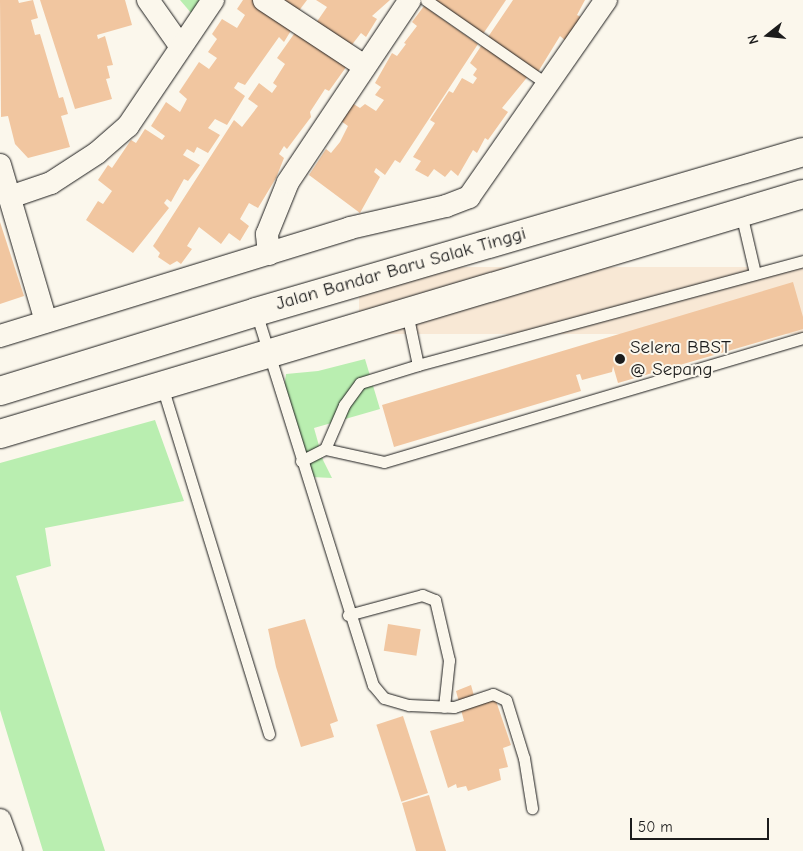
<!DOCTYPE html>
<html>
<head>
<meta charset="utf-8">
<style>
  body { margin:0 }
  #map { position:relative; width:803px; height:851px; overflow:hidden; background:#fbf7ec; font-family:"Comic Neue",sans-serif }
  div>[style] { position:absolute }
  .built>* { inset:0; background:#f8e8d5; transform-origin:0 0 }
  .green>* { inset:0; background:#b9eeb0 }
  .building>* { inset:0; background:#f1c6a0; transform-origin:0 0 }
  .roads { filter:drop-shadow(0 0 1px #1c1c1c) drop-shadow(0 0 1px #1c1c1c) }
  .service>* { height:11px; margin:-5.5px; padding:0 5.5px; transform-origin:5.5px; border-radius:5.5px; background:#fbf7ec }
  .minor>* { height:22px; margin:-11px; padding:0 11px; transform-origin:11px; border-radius:11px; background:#fbf7ec }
  .secondary>* { height:28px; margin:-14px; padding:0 14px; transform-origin:14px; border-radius:14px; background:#fbf7ec }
  .dots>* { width:14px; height:14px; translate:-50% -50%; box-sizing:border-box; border:2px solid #fbf7ec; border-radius:50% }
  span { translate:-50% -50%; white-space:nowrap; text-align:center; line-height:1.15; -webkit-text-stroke:4px #fbf7ec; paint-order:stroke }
  .street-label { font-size:19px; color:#1c1c1c }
  .poi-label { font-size:19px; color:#1c1c1c }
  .left { translate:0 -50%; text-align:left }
  .north { position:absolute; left:743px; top:10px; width:50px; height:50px; -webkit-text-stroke:4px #fbf7ec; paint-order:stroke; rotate:254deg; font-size:14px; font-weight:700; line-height:20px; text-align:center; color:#1c1c1c }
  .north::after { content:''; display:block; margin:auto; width:18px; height:22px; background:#1c1c1c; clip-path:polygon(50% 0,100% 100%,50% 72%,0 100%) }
  .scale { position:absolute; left:630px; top:818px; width:139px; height:22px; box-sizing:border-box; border:2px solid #1c1c1c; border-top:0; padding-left:6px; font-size:15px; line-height:18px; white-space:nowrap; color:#1c1c1c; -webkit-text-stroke:4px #fbf7ec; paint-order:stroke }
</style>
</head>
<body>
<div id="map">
  <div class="built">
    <i style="left:803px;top:267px;width:67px;height:444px;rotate:90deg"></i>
  </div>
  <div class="green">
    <i style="clip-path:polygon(180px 0,202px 0,192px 14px)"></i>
    <i style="clip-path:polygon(365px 359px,380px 409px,314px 428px,323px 460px,332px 478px,312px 477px,284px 388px,286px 374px,318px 371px)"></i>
    <i style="clip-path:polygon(155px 420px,184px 501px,45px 528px,51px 566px,16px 576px,105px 851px,43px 851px,0 710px,0 463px)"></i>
  </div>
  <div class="building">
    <i style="clip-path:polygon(0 0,18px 0,19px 3px,33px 0,38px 18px,31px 20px,35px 35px,40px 34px,59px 98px,63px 97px,68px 114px,61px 116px,70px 147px,28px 158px,15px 144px,8px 116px,1px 117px)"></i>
    <i style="clip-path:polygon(40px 0,125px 0,132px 25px,97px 35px,98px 39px,105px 36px,113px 65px,107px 66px,110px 78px,106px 79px,112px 99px,75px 109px)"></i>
    <i style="clip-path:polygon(243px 0,256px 0,295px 24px,284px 42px,279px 37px,245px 85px,238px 82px,234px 88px,245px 96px,227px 125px,215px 119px,208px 128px,220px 135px,208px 153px,197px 147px,194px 153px,187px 149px,183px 155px,200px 165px,188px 181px,184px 179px,171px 202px,167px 199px,164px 203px,169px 208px,133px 253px,86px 220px,98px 201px,103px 204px,112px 191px,98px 180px,108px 165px,112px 168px,131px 140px,136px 143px,145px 129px,162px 140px,165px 136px,151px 126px,166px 102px,180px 112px,187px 99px,179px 92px,199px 62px,209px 69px,217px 58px,208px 52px,217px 39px,212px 34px,222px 19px,237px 28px,245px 15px,237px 9px)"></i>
    <i style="clip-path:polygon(281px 0,307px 0,298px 12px)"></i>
    <i style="clip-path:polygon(316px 0,390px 0,372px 16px,377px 19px,366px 37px,361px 33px,351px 46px,316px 23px,327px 7px)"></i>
    <i style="clip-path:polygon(433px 0,506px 0,483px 34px)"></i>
    <i style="clip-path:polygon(513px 0,585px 0,577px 15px,581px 17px,566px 41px,560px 36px,538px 72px,488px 37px)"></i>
    <i style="clip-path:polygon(424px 6px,478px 44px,400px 163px,395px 160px,385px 175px,376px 168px,374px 172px,380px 177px,360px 213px,309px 175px,326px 149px,331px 153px,340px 142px,348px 126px,341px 121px,352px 103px,360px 108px,365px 104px,376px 111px,384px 100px,375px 95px,381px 87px,375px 83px,392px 53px,397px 56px,406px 44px,404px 43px,417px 26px,412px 22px)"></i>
    <i style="clip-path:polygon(299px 27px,349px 63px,329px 91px,325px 89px,310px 112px,311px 117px,287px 149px,284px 146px,279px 154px,284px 158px,276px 178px,258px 208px,249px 203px,240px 219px,249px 226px,240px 241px,229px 233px,221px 244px,199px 227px,187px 246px,192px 249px,181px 264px,177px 261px,170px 265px,158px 257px,160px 253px,153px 246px,234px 120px,242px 127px,258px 106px,248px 99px,259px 83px,272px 93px,277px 86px,273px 83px,285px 64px,277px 58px)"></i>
    <i style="clip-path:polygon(483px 43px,529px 75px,502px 108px,508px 112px,488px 140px,485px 138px,477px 153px,473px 150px,458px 176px,451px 170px,445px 177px,434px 169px,428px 177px,415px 170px,421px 161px,413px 157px,435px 123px,430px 120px,449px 91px,453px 93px,462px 78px,473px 84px,477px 78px,473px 75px,477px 69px,470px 63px)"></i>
    <i style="clip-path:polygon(0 222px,24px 296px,0 304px)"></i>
    <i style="clip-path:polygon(793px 282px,803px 317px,803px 329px,618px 383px,613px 366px,612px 372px,582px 380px,580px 374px,576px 375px,581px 391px,394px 447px,382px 405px)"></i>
    <i style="clip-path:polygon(305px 619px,338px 721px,330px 724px,334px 737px,301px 747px,276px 667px,268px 629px)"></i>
    <i style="left:388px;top:624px;width:33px;height:27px;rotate:9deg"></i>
    <i style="clip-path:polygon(471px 685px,476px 703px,495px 698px,511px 745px,503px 748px,508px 767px,499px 769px,501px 780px,468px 791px,466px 786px,457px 788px,456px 784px,448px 788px,430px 731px,464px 721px,456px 691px)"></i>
    <i style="left:403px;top:716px;width:81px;height:28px;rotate:72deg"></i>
    <i style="clip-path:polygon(429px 795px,446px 851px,416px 851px,402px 803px)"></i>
  </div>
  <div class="roads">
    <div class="service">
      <i style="left:426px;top:0;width:147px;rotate:34.8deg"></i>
      <i style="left:741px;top:213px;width:62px;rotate:76.9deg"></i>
      <i style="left:256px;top:312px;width:391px;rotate:72.6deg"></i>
      <i style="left:373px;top:685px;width:17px;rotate:50deg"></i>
      <i style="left:384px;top:698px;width:26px;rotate:16deg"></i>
      <i style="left:409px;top:705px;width:45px;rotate:2.5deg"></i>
      <i style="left:454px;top:707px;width:41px;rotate:-18.4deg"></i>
      <i style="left:493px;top:694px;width:14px;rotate:25deg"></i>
      <i style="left:506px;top:700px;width:61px;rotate:72.8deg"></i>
      <i style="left:524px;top:758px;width:51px;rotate:80.9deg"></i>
      <i style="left:407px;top:313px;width:53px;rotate:78.1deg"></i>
      <i style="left:418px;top:365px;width:399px;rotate:-15.1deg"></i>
      <i style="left:162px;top:386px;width:364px;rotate:72.9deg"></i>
      <i style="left:325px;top:449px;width:48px;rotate:-66.6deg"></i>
      <i style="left:344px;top:405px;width:27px;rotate:-54deg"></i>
      <i style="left:360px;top:383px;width:61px;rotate:-17.2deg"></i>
      <i style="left:301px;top:461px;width:27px;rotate:-27deg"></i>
      <i style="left:325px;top:449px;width:60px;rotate:12.4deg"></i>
      <i style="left:384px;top:462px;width:437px;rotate:-16.5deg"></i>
      <i style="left:348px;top:615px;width:77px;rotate:-15.1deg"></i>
      <i style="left:422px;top:595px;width:14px;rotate:21deg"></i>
      <i style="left:435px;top:600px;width:62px;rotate:76.9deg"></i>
      <i style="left:449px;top:660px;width:47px;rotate:96.1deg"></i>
    </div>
    <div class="minor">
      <i style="left:148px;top:0;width:57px;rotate:54.9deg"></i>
      <i style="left:264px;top:0;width:120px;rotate:33.4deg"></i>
      <i style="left:0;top:165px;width:163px;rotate:73.6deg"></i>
      <i style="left:10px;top:197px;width:43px;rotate:-18.9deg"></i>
      <i style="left:51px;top:183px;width:55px;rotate:-33.1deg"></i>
      <i style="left:97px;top:153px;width:41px;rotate:-41.1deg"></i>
      <i style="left:128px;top:126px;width:152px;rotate:-56deg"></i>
      <i style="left:269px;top:254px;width:20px;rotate:-96deg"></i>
      <i style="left:267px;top:234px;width:56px;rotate:-68deg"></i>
      <i style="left:288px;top:182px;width:219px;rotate:-56.2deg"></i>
      <i style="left:0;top:336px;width:366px;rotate:-17.1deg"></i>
      <i style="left:350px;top:228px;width:98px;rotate:-12.9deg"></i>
      <i style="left:446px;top:206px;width:25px;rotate:-21deg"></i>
      <i style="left:469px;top:197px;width:240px;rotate:-55.2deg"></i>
      <i style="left:0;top:820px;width:33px;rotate:70deg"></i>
    </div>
    <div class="secondary">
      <i style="left:0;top:391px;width:268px;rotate:-17.1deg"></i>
      <i style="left:256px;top:312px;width:570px;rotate:-16.3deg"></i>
      <i style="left:0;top:434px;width:838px;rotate:-16.64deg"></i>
    </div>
  </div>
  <div class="dots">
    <i style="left:620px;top:359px;background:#1c1c1c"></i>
  </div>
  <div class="street-label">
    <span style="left:401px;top:269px;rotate:-16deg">Jalan Bandar Baru Salak Tinggi</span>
  </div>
  <div class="poi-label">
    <span class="left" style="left:630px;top:359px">Selera BBST<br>@ Sepang</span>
  </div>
  <div class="north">N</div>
  <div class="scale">50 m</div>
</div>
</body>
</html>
